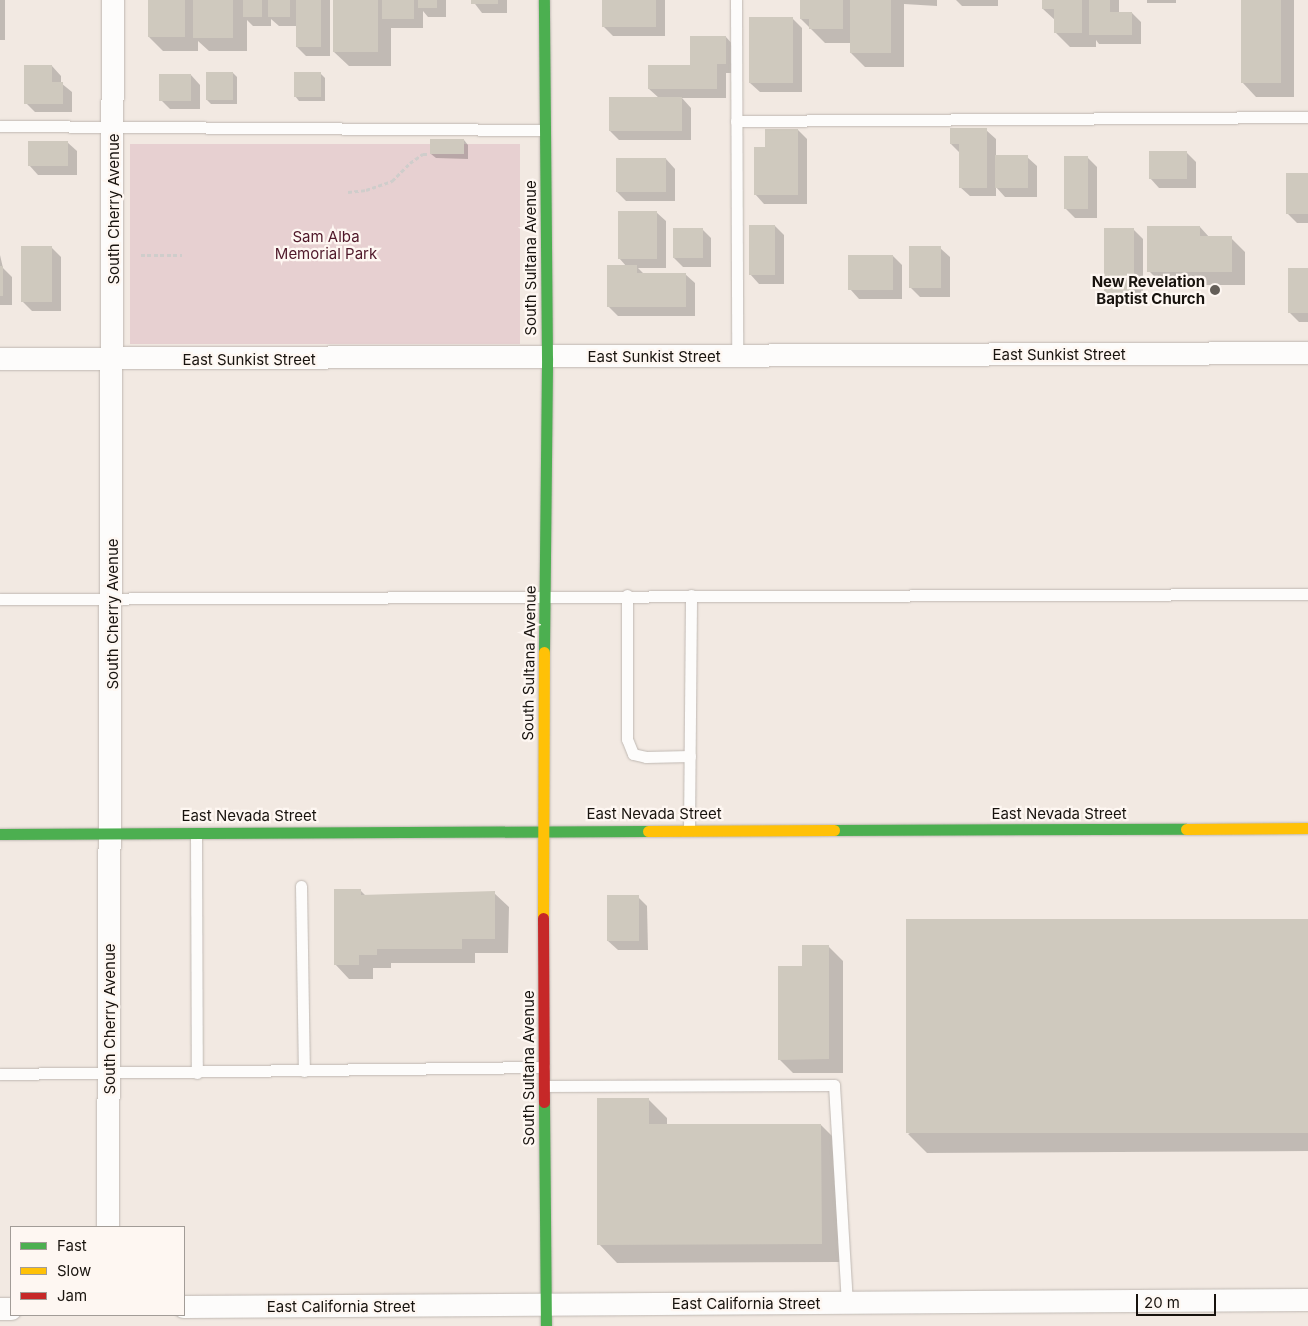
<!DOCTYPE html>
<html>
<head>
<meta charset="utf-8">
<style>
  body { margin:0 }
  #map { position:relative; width:1308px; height:1326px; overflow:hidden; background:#f2e9e2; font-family:Inter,sans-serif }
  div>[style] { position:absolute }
  .green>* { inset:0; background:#e7d0d1; transform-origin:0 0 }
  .shadow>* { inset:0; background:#0003; transform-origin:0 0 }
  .building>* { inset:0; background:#cfc9be; transform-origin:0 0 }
  .path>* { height:3px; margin-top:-1.5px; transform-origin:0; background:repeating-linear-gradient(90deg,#cfcdcb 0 4px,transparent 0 6.5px) }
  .roads { filter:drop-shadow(0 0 1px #bfb8b2) drop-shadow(0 0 1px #bfb8b2) }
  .lane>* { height:11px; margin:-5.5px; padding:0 5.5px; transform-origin:5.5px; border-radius:5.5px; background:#fdfcfb }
  .street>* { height:22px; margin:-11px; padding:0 11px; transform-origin:11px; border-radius:11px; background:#fdfcfb }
  .fast>* { height:11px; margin:-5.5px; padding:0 5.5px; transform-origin:5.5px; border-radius:5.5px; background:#4caf50 }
  .slow>* { height:11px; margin:-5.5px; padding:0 5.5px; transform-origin:5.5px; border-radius:5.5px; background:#ffc107 }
  .jam>* { height:11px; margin:-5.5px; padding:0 5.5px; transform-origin:5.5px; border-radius:5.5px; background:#c62828 }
  .dots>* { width:14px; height:14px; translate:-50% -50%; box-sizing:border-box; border:2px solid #fef7f2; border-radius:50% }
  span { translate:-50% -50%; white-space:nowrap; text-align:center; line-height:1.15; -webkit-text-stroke:4.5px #fef7f2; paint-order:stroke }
  .street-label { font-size:15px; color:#18130e }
  .park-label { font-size:15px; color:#4f1729 }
  .poi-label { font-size:15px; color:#18130e; font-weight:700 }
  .right { translate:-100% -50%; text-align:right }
  .legend { position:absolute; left:10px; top:1226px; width:175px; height:90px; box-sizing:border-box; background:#fef7f2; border:1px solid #a29c97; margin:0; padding:6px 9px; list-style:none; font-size:15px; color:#18130e }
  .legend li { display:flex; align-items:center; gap:10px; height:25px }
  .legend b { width:25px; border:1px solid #a29c97 }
  .scale { position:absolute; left:1136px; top:1294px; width:80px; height:22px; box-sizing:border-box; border:2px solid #18130e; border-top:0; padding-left:6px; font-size:15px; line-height:18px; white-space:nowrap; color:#18130e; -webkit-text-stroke:4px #fef7f2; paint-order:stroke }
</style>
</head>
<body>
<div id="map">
  <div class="green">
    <i style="left:520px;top:144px;width:200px;height:390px;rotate:90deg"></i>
  </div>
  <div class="shadow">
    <i style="left:0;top:0;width:5px;height:40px"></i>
    <i style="clip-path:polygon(149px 0,330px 0,330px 56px,306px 56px,297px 47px,297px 26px,279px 26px,271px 19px,271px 26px,253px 26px,247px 20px,247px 51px,209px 51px,198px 41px,198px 51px,163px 51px,149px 37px)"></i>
    <i style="clip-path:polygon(334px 0,446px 0,446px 17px,428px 17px,423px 11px,423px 28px,391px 28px,391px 66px,349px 66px,334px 52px)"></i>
    <i style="clip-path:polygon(472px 0,507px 0,507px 13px,482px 13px)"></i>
    <i style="clip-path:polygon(604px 0,665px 0,665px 36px,613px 36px,604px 27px)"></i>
    <i style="clip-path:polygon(801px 0,937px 0,937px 6px,904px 4px,904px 67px,865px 67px,851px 53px,851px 43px,825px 43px,801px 19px)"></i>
    <i style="clip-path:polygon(956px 0,998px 0,998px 6px,962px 6px)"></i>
    <i style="clip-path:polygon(1043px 0,1119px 0,1119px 13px,1132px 13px,1141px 22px,1141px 44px,1099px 44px,1096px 40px,1096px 47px,1070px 47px,1056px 33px,1056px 21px,1043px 9px)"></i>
    <i style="left:1147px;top:0;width:29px;height:3px"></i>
    <i style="clip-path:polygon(1242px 0,1294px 0,1294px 97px,1256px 97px,1242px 82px)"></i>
    <i style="clip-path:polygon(793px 19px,802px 28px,802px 92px,760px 92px,750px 83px)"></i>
    <i style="clip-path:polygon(726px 37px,735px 47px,735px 73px,726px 73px,726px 98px,682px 98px,691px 108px,691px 140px,619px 140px,610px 131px,659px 98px,649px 89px,692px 66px)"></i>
    <i style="clip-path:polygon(52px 66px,61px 76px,61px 83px,72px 92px,72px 112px,35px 112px,26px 103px)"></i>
    <i style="clip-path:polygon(233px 73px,237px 77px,237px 104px,211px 104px,207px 100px)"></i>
    <i style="clip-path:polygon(320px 73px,325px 78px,325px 101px,299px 101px,295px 96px)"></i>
    <i style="clip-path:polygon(191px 75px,200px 85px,200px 109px,170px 109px,161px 100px)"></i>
    <i style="clip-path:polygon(798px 130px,807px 139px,807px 204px,764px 204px,755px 194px)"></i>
    <i style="clip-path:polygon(986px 130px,996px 139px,996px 157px,1027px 157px,1037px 166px,1037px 197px,1005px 197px,996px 187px,996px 196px,970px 196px,960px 187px,960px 153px,951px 144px)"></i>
    <i style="clip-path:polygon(464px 140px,468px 145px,468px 159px,436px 158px,431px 154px)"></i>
    <i style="clip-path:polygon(67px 142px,77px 151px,77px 175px,38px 175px,29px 165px)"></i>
    <i style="clip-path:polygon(1187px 153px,1196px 162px,1196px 188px,1159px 188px,1150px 178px)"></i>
    <i style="clip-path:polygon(1087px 157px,1097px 167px,1097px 218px,1075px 218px,1066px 209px)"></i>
    <i style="clip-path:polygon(666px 159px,675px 169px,675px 201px,626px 201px,617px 192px)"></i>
    <i style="clip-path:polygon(1308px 175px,1308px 223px,1297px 223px,1287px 213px)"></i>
    <i style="clip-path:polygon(656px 212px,666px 221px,666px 268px,638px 268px,644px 274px,685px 274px,695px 283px,695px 316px,618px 316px,608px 306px,627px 267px,619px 258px)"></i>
    <i style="clip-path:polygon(775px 226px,784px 235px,784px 284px,759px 284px,750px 274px)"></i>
    <i style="clip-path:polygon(1200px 227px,1210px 238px,1231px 238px,1245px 252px,1245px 285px,1163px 285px,1149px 271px)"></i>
    <i style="clip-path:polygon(702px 229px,711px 238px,711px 267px,683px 267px,674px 258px)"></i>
    <i style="clip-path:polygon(1134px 230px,1143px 239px,1143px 302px,1115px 302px,1105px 293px)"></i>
    <i style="clip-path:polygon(52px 248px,61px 257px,61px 311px,32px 311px,23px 302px)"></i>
    <i style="clip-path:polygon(940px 248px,950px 257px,950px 297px,920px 297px,910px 287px)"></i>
    <i style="clip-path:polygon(0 255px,3px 268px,12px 277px,12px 305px,0 305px)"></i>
    <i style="clip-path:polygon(893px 256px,902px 265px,902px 299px,859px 299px,850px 289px)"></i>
    <i style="clip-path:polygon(1308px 269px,1308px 322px,1299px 322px,1290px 313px)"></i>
    <i style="clip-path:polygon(361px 891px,366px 896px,494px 893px,509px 907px,508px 953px,475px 953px,475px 963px,391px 963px,391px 968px,373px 968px,373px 979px,349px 979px,335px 964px)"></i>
    <i style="clip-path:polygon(638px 897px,647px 906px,648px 950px,618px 950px,608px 941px)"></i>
    <i style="clip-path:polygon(1308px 921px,1308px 1151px,927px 1153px,908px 1134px)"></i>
    <i style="clip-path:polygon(829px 947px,843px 961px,843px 1073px,793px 1073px,779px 1059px,804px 967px)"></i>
    <i style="clip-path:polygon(649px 1100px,667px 1118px,667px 1126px,821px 1125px,840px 1144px,840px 1262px,617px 1263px,599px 1244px)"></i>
  </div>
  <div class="building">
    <i style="left:148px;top:0;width:37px;height:37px"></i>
    <i style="left:193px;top:0;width:40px;height:38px"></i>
    <i style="left:243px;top:0;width:19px;height:17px"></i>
    <i style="left:268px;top:0;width:22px;height:17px"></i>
    <i style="left:296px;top:0;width:25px;height:47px"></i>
    <i style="left:333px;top:0;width:45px;height:52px"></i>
    <i style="left:382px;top:0;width:32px;height:19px"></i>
    <i style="left:418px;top:0;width:19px;height:8px"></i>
    <i style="left:471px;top:0;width:27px;height:4px"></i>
    <i style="left:602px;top:0;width:54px;height:27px"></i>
    <i style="clip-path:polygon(800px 0,843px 0,843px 29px,809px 29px,809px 19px,800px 19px)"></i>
    <i style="left:850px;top:0;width:41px;height:53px"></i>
    <i style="clip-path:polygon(1042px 0,1082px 0,1082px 33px,1054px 33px,1054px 9px,1042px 9px)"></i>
    <i style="clip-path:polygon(1089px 0,1110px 0,1110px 12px,1132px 12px,1132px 35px,1089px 35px)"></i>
    <i style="left:1241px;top:0;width:40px;height:83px"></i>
    <i style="left:749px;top:17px;width:44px;height:66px"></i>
    <i style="clip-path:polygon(690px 36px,726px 36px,726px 64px,717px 64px,717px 89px,648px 89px,648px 65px,690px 65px)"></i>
    <i style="clip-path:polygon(24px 65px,52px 65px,52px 82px,63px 82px,63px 104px,24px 104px)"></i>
    <i style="left:206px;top:72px;width:27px;height:28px"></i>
    <i style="left:294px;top:72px;width:27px;height:25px"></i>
    <i style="left:159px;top:74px;width:32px;height:27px"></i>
    <i style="left:609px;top:97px;width:73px;height:34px"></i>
    <i style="clip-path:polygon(950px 128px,987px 128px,987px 188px,959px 188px,959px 144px,950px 144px)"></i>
    <i style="clip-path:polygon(765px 129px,798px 129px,798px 195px,754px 195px,754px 147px,765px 147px)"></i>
    <i style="left:430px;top:139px;width:34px;height:15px"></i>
    <i style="left:28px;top:141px;width:40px;height:25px"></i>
    <i style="left:1149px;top:151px;width:38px;height:28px"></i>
    <i style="left:995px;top:155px;width:33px;height:33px"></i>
    <i style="left:1064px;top:156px;width:24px;height:53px"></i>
    <i style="left:616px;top:158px;width:50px;height:34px"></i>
    <i style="left:1286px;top:173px;width:22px;height:41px"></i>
    <i style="left:618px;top:211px;width:39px;height:48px"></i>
    <i style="left:749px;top:225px;width:26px;height:50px"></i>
    <i style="clip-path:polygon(1147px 226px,1200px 226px,1200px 236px,1232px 236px,1232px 272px,1147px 272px)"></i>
    <i style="left:673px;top:228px;width:30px;height:30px"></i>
    <i style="left:1104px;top:228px;width:30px;height:65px"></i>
    <i style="left:21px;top:246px;width:31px;height:56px"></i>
    <i style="left:909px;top:246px;width:32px;height:42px"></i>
    <i style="left:848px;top:255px;width:45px;height:35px"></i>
    <i style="clip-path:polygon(607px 265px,637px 265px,637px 273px,686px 273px,686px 307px,607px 307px)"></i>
    <i style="left:0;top:266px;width:3px;height:30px"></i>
    <i style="left:1288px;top:268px;width:20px;height:45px"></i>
    <i style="clip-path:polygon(334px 889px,361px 889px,361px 895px,495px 891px,495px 939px,462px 939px,462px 949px,377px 949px,377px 955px,359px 955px,359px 965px,334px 965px)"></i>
    <i style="left:639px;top:895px;width:46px;height:32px;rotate:90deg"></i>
    <i style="left:1308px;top:919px;width:214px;height:402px;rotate:90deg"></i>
    <i style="clip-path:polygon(802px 945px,829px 945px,829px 1059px,778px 1060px,778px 966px,802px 966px)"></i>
    <i style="clip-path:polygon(597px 1098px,649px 1098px,649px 1124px,821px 1124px,822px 1244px,597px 1245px)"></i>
  </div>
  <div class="path">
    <i style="left:348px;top:192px;width:18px;rotate:-6deg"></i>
    <i style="left:366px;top:190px;width:28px;rotate:-19deg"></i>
    <i style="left:392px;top:181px;width:25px;rotate:-45deg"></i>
    <i style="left:410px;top:163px;width:16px;rotate:-35deg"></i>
    <i style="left:423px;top:154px;width:7px"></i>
    <i style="left:141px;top:255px;width:41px"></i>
  </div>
  <div class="roads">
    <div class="lane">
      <i style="left:736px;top:0;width:357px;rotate:89.8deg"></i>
      <i style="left:736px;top:121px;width:572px;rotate:-0.4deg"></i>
      <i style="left:0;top:126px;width:545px;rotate:0.42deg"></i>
      <i style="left:627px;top:595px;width:144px;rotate:90deg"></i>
      <i style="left:627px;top:739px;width:16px;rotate:68deg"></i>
      <i style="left:633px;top:754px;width:13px;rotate:13deg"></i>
      <i style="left:646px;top:757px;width:44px;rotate:-1.3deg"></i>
      <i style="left:0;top:599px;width:1308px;rotate:-0.22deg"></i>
      <i style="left:689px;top:829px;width:234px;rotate:-89.5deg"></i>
      <i style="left:196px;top:834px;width:239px;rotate:89.8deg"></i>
      <i style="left:301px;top:886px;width:185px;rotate:89.1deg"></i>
      <i style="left:0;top:1074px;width:544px;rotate:-0.74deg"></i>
      <i style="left:544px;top:1086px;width:290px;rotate:-0.2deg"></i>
      <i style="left:834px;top:1085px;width:219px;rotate:86.6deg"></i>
    </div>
    <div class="street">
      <i style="left:0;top:359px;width:1308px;rotate:-0.26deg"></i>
      <i style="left:108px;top:1227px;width:1227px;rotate:-89.77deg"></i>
      <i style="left:184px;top:1307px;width:1124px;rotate:-0.36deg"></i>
      <i style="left:0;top:1309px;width:11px"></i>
    </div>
    <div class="fast">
      <i style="left:544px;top:652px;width:294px;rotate:-89.4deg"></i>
      <i style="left:547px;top:358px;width:358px;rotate:-90.5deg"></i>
      <i style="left:834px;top:830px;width:352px;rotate:-0.2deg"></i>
      <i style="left:0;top:834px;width:648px;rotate:-0.27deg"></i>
      <i style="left:544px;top:1102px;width:224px;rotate:89.5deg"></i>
    </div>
    <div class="slow">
      <i style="left:1186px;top:829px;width:122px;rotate:-0.5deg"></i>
      <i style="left:648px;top:831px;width:186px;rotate:-0.3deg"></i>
      <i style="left:543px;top:918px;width:266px;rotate:-89.8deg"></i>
    </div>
    <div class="jam">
      <i style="left:543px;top:918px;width:184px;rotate:89.7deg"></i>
    </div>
  </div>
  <div class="dots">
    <i style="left:1215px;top:290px;background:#645e58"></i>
  </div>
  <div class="street-label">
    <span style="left:114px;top:209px;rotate:-90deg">South Cherry Avenue</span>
    <span style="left:531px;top:258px;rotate:-90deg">South Sultana Avenue</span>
    <span style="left:1059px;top:355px">East Sunkist Street</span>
    <span style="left:654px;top:357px">East Sunkist Street</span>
    <span style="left:249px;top:360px">East Sunkist Street</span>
    <span style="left:113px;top:614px;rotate:-90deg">South Cherry Avenue</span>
    <span style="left:529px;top:663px;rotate:-89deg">South Sultana Avenue</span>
    <span style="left:654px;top:814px">East Nevada Street</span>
    <span style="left:1059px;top:814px">East Nevada Street</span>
    <span style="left:249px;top:816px">East Nevada Street</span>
    <span style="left:110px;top:1019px;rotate:-90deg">South Cherry Avenue</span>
    <span style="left:529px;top:1068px;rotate:-90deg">South Sultana Avenue</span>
    <span style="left:746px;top:1304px">East California Street</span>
    <span style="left:341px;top:1307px">East California Street</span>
  </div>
  <div class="park-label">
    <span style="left:326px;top:245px">Sam Alba<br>Memorial Park</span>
  </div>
  <div class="poi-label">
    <span class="right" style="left:1205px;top:290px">New Revelation<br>Baptist Church</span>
  </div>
  <ul class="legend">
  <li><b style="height:6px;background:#4caf50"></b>Fast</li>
  <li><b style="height:6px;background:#ffc107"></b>Slow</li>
  <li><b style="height:6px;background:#c62828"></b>Jam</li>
  </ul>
  <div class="scale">20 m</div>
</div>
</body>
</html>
